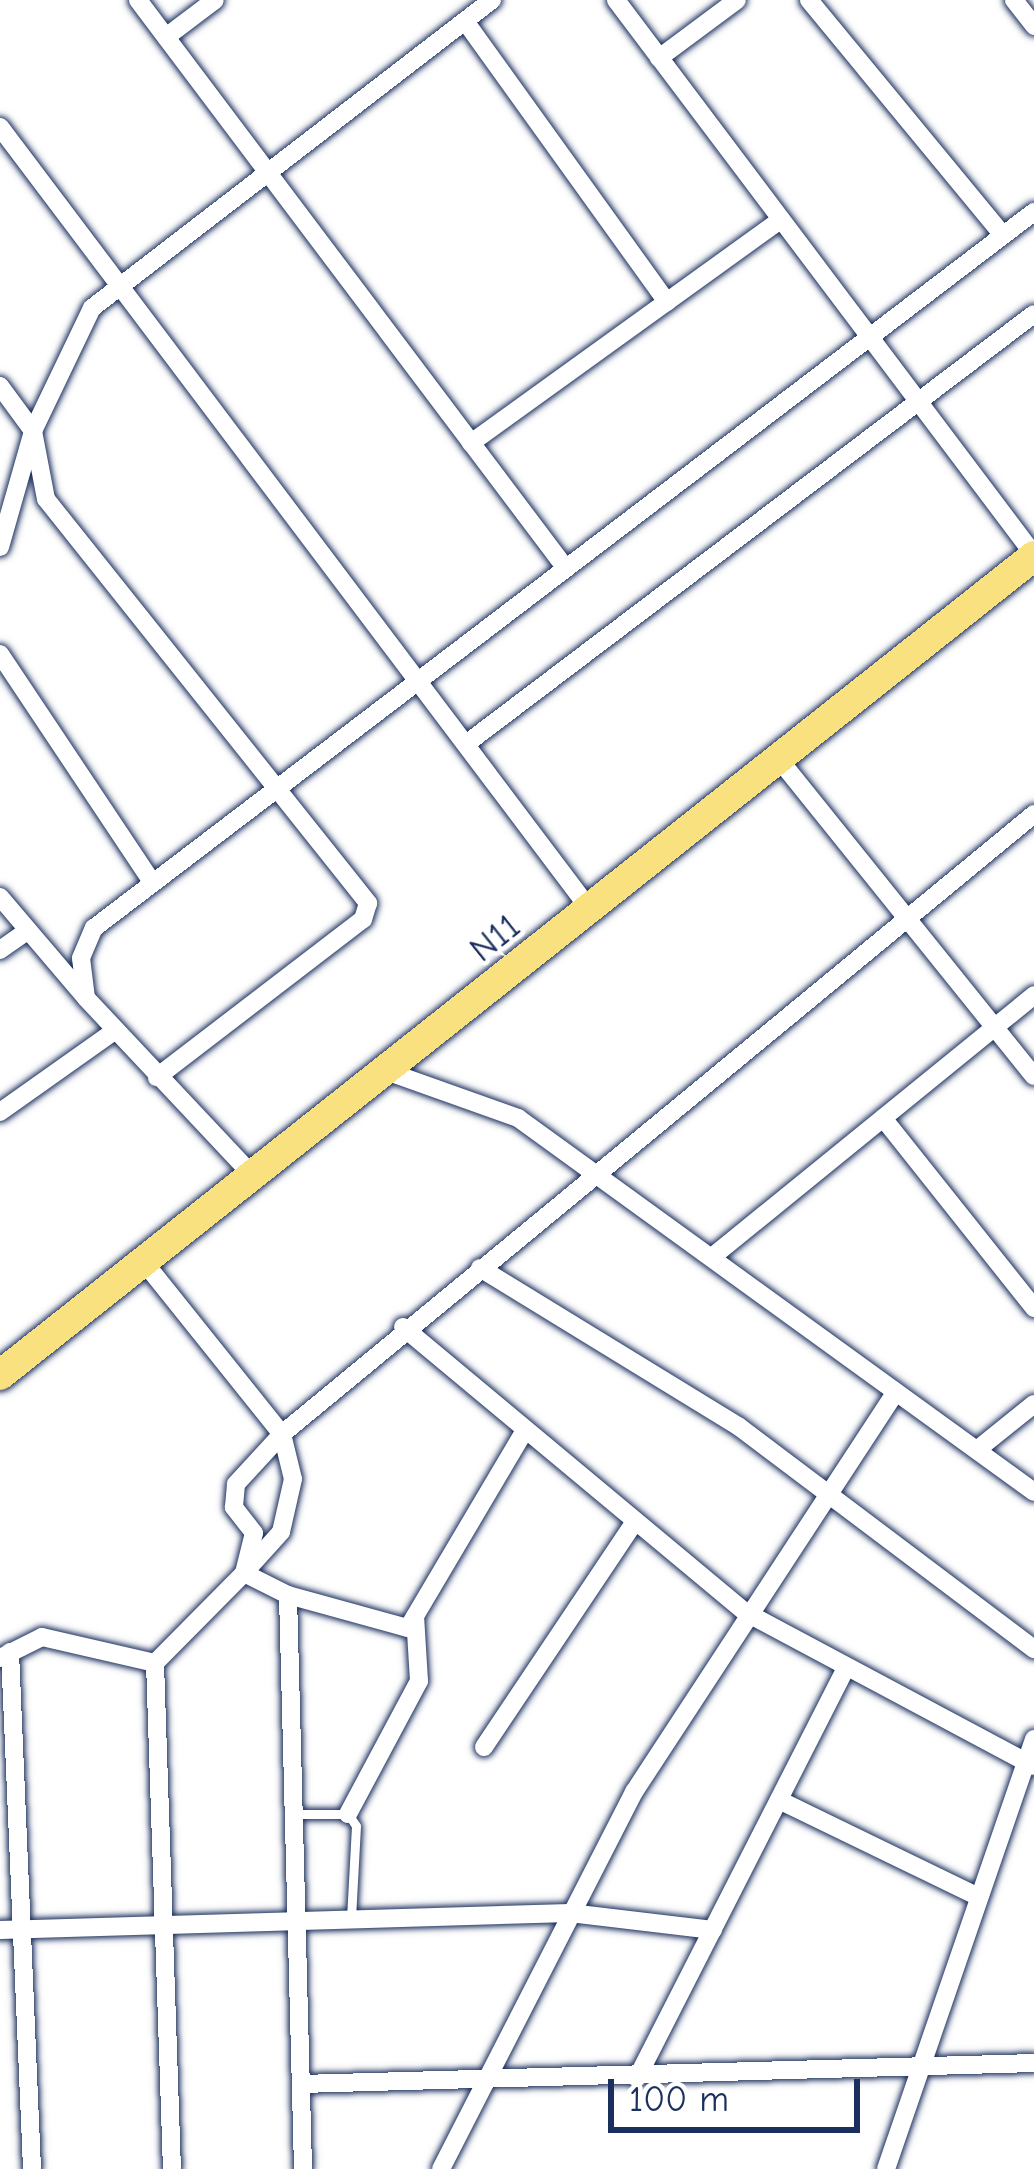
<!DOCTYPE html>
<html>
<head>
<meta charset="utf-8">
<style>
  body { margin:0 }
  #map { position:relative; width:1034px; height:2169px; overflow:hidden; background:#fff; font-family:"Comic Neue",sans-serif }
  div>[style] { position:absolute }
  .roads { filter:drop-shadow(0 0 3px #1b2f5e) drop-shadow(0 0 3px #1b2f5e) }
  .service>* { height:9px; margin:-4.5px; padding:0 4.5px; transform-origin:4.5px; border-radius:4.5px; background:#fff }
  .minor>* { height:18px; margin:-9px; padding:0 9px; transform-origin:9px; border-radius:9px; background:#fff }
  .primary>* { height:30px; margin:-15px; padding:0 15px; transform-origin:15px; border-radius:15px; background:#fae180 }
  span { translate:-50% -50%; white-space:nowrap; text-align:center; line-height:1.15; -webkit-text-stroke:9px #fff; paint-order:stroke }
  .street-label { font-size:36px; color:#1b2f5e }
  .scale { position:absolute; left:608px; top:2079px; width:252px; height:54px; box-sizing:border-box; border:6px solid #1b2f5e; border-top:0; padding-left:15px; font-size:36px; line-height:42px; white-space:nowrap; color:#1b2f5e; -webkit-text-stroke:9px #fff; paint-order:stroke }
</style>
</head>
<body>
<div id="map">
  <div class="roads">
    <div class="service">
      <i style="left:298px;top:1814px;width:50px"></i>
      <i style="left:348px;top:1814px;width:14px;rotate:56deg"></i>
      <i style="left:356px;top:1826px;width:91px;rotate:93.1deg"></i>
    </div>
    <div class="minor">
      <i style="left:138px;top:0;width:708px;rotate:53.03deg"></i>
      <i style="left:616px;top:0;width:695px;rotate:53.01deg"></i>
      <i style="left:809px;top:0;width:305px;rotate:50.5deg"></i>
      <i style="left:1014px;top:0;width:33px;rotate:52deg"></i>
      <i style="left:465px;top:21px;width:346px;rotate:54.3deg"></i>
      <i style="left:166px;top:37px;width:61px;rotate:-37.1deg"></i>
      <i style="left:659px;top:58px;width:97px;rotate:-36.6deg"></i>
      <i style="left:0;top:127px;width:982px;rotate:52.99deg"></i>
      <i style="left:0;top:386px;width:56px;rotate:53.7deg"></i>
      <i style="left:33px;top:431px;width:69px;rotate:79.2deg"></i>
      <i style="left:46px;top:499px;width:517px;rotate:51.44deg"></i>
      <i style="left:368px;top:903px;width:17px;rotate:107deg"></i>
      <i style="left:363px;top:919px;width:260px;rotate:142.5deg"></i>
      <i style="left:471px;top:443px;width:380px;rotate:-35.8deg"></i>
      <i style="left:0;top:547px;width:121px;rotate:-74.1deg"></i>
      <i style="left:33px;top:431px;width:136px;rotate:-64.4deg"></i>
      <i style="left:92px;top:308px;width:505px;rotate:-37.6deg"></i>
      <i style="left:0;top:654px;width:270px;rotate:56.3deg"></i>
      <i style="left:466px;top:744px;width:712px;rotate:-37.13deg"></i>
      <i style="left:778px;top:758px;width:408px;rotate:51.2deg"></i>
      <i style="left:0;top:897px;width:133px;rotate:49.6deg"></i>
      <i style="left:0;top:950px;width:32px;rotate:-35deg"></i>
      <i style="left:389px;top:1072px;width:137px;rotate:19.6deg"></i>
      <i style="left:518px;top:1118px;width:637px;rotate:35.93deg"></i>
      <i style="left:0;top:1112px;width:138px;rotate:-35.3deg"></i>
      <i style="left:883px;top:1118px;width:243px;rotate:51.5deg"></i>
      <i style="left:256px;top:1179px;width:248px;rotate:-133.2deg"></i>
      <i style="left:86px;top:998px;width:40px;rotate:-97.1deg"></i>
      <i style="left:81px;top:958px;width:33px;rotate:-67deg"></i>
      <i style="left:94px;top:928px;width:1182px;rotate:-37.3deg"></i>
      <i style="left:712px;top:1257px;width:415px;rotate:-39.1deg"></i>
      <i style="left:148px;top:1267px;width:214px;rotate:51.3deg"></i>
      <i style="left:282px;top:1434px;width:46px;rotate:76.3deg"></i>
      <i style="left:293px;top:1479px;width:54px;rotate:102.8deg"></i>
      <i style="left:281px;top:1532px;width:55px;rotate:132.1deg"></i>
      <i style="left:244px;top:1573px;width:49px;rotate:26.6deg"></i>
      <i style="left:288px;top:1595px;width:124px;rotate:15.4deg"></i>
      <i style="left:408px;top:1628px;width:228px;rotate:-59.4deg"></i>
      <i style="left:480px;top:1268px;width:303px;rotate:31.5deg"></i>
      <i style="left:738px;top:1426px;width:371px;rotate:37deg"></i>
      <i style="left:403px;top:1327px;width:445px;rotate:39.8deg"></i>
      <i style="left:745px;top:1612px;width:327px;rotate:28.1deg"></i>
      <i style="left:978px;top:1449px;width:72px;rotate:-38.8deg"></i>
      <i style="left:288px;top:1595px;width:574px;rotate:88.5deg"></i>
      <i style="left:10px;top:1652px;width:517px;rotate:87.56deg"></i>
      <i style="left:0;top:1658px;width:47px;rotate:-26.6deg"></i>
      <i style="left:42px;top:1637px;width:116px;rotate:13deg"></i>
      <i style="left:155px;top:1663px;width:127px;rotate:-45.3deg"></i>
      <i style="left:244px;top:1573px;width:41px;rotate:-76deg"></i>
      <i style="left:254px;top:1533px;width:33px;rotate:-128deg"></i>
      <i style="left:234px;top:1507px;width:23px;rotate:-85deg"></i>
      <i style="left:236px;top:1484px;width:68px;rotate:-47.4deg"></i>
      <i style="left:282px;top:1434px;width:975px;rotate:-39.5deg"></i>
      <i style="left:155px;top:1663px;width:506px;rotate:88.08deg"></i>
      <i style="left:484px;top:1747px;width:266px;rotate:-56.2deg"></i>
      <i style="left:779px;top:1800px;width:220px;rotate:25.9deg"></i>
      <i style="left:348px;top:1814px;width:151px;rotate:-61.9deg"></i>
      <i style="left:419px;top:1681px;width:65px;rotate:-93.5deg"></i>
      <i style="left:0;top:1930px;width:570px;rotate:-1.71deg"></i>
      <i style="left:570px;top:1913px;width:144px;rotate:6.8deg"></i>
      <i style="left:637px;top:2078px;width:459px;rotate:-63deg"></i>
      <i style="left:301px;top:2084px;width:733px;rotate:-1.64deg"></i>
      <i style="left:441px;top:2169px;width:424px;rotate:-62.9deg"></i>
      <i style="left:634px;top:1792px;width:478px;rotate:-56.8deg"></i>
      <i style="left:886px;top:2169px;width:455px;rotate:-71deg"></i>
    </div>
    <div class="primary">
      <i style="left:0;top:1375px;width:1319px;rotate:-38.38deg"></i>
    </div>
  </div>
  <div class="street-label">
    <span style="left:495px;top:938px;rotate:-39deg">N11</span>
  </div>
  <div class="scale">100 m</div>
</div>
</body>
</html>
